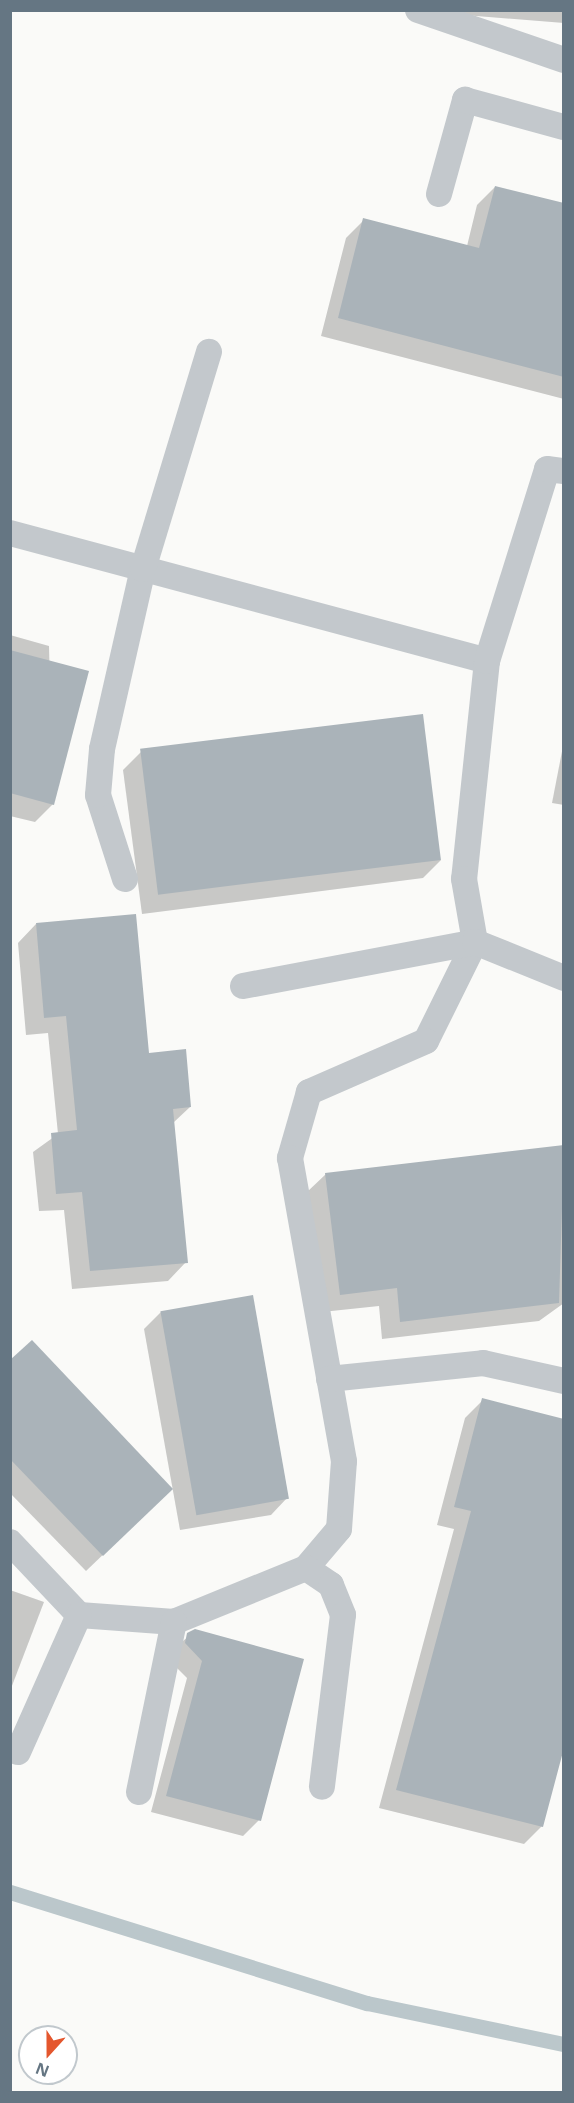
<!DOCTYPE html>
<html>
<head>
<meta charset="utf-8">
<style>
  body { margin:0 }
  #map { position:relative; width:574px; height:2103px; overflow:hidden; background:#fafaf8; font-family:"Open Sans",sans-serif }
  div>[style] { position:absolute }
  .shadow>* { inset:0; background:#0003 }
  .stream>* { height:15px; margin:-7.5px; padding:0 7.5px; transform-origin:7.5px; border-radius:7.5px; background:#bbc7cb }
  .building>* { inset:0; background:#aab3b9; transform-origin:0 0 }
  .service>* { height:26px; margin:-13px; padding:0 13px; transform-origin:13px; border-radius:13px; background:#c3c8cc }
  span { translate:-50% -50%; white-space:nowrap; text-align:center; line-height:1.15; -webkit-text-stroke:6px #fff; paint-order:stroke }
  .frame { position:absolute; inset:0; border:12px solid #657683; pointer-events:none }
  .north { position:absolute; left:18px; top:2025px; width:60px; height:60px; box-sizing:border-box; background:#fff; border:2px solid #c1c8cd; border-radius:50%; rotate:201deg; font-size:16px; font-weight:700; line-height:24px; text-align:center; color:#657683 }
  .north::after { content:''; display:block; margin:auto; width:21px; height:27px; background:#e4572e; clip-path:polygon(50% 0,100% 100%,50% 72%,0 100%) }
</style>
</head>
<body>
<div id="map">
  <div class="shadow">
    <i style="clip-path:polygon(464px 10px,564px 10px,564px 23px,464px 15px)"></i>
    <i style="clip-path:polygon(495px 187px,564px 205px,564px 399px,321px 336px,346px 238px,364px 220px,467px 246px,477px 205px)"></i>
    <i style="clip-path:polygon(10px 635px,49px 646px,53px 804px,35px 822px,10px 816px)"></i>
    <i style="clip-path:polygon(564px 741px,564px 805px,552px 803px)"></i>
    <i style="clip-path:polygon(141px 752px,441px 860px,423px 878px,142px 914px,123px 770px)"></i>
    <i style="clip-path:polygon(36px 924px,190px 1107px,173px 1123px,186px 1262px,168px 1281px,72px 1289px,64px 1210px,39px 1211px,33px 1152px,58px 1134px,48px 1033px,26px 1035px,18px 943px)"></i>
    <i style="clip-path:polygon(564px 1147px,564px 1303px,539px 1321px,382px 1339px,379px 1306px,322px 1312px,307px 1192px,326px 1174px)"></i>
    <i style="clip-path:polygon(161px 1312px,287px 1498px,271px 1515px,180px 1530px,144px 1329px)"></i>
    <i style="clip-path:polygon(10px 1362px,155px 1505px,86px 1571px,10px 1493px)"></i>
    <i style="clip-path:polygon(483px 1400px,542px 1826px,524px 1844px,379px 1808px,454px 1529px,437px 1525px,465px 1418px)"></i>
    <i style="clip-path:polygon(10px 1590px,44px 1602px,10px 1691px)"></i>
    <i style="clip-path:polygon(195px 1631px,259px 1820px,243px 1836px,151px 1812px,187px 1678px,169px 1660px,171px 1651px)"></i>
  </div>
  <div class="stream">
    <i style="left:10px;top:1892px;width:374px;rotate:17.3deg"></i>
    <i style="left:367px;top:2003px;width:201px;rotate:11.8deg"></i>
  </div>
  <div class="building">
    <i style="clip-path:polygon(495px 186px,564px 203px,564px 377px,338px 318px,363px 218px,479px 248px)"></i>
    <i style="clip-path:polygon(10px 650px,89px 671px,54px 805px,10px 793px)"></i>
    <i style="left:423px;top:714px;width:147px;height:285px;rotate:83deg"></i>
    <i style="clip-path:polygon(136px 914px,149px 1053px,186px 1049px,191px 1107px,173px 1109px,188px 1263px,90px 1271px,82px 1192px,56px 1194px,51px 1133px,77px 1130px,66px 1016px,44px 1018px,36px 923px)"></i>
    <i style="clip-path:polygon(564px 1145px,559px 1303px,400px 1322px,397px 1288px,340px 1295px,325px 1173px)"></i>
    <i style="left:253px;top:1295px;width:207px;height:94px;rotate:80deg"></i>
    <i style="clip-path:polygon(32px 1340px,173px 1489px,103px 1556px,10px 1459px,10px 1360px)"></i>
    <i style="clip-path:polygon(482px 1398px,564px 1419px,564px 1748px,543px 1827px,396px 1790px,471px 1511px,454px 1507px)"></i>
    <i style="clip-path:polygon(195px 1629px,304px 1659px,261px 1821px,166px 1796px,202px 1661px,185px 1643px,187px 1633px)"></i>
  </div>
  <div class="service">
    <i style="left:418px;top:10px;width:154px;rotate:18.9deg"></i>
    <i style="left:439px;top:194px;width:98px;rotate:-74.5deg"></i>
    <i style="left:465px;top:100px;width:103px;rotate:15.3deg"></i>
    <i style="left:10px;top:533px;width:494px;rotate:15deg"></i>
    <i style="left:487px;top:661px;width:219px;rotate:96deg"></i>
    <i style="left:464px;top:879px;width:64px;rotate:80.1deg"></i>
    <i style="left:475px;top:942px;width:110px;rotate:116.3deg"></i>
    <i style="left:426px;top:1041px;width:128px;rotate:156.4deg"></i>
    <i style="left:309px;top:1092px;width:69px;rotate:106.1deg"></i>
    <i style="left:290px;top:1158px;width:308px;rotate:79.9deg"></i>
    <i style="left:344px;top:1461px;width:68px;rotate:94.2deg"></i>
    <i style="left:339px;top:1529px;width:51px;rotate:130.2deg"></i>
    <i style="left:306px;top:1568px;width:143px;rotate:157.8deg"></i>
    <i style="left:174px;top:1622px;width:95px;rotate:-175.8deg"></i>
    <i style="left:79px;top:1615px;width:100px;rotate:-133.4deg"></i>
    <i style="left:487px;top:661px;width:201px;rotate:-72.6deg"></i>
    <i style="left:547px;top:469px;width:17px;rotate:7deg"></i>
    <i style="left:125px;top:879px;width:88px;rotate:-107.8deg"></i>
    <i style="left:98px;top:795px;width:46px;rotate:-85deg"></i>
    <i style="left:102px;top:749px;width:185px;rotate:-77.2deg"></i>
    <i style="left:143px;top:569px;width:227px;rotate:-73.1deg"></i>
    <i style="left:243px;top:986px;width:236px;rotate:-10.7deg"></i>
    <i style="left:475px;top:942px;width:96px;rotate:22deg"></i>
    <i style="left:329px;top:1379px;width:155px;rotate:-5.9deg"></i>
    <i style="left:483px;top:1363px;width:83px;rotate:12.5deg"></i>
    <i style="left:306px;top:1568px;width:30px;rotate:34deg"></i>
    <i style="left:331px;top:1585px;width:32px;rotate:68deg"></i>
    <i style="left:343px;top:1615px;width:173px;rotate:97deg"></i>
    <i style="left:18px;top:1752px;width:150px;rotate:-66deg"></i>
    <i style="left:139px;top:1792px;width:174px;rotate:-78.4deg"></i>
  </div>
  <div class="frame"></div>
  <div class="north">N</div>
</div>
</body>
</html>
